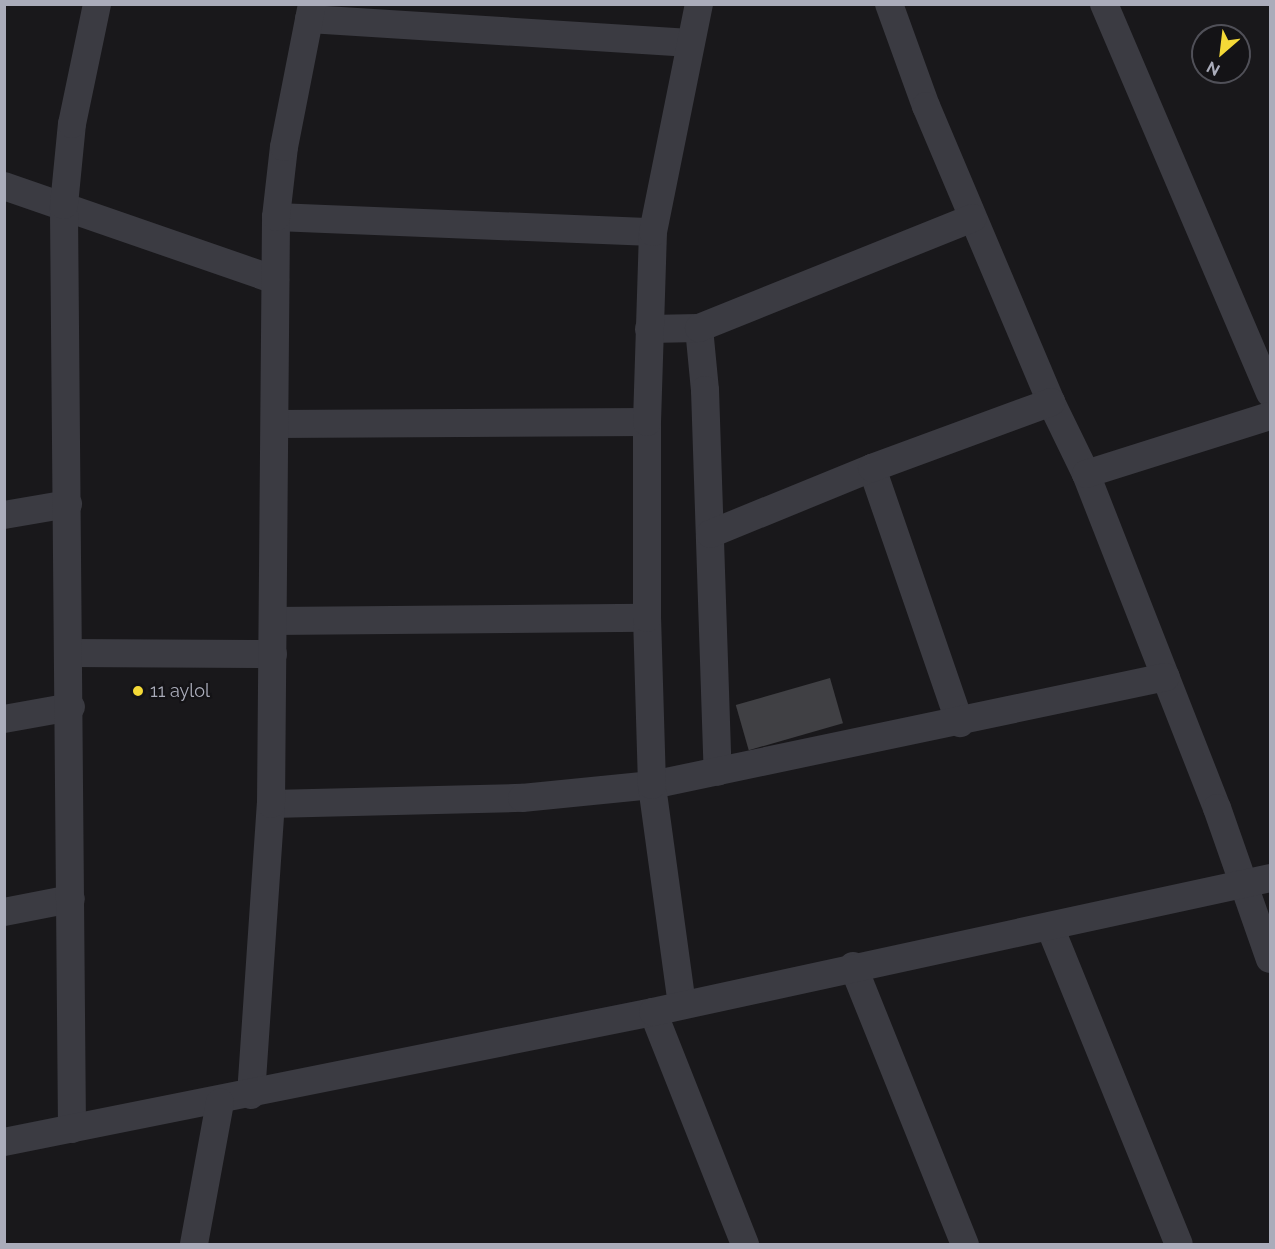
<!DOCTYPE html>
<html>
<head>
<meta charset="utf-8">
<style>
  body { margin:0 }
  #map { position:relative; width:1275px; height:1249px; overflow:hidden; background:#19181b; font-family:Raleway,sans-serif }
  div>[style] { position:absolute }
  .building>* { inset:0; background:#404044; transform-origin:0 0 }
  .street>* { height:28px; margin:-14px; padding:0 14px; transform-origin:14px; border-radius:14px; background:#3b3b42 }
  .dots>* { width:16px; height:16px; translate:-50% -50%; box-sizing:border-box; border:3px solid #141316; border-radius:50% }
  span { translate:-50% -50%; white-space:nowrap; text-align:center; line-height:1.15; -webkit-text-stroke:4.5px #141316; paint-order:stroke }
  .poi-label { font-size:18px; color:#aaacba }
  .left { translate:0 -50%; text-align:left }
  .frame { position:absolute; inset:0; border:6px solid #aaacba; pointer-events:none }
  .north { position:absolute; left:1191px; top:24px; width:60px; height:60px; box-sizing:border-box; background:#141316; border:2px solid #505058; border-radius:50%; rotate:208deg; font-size:16px; font-weight:700; line-height:24px; text-align:center; color:#aaacba }
  .north::after { content:''; display:block; margin:auto; width:21px; height:27px; background:#f4d937; clip-path:polygon(50% 0,100% 100%,50% 72%,0 100%) }
</style>
</head>
<body>
<div id="map">
  <div class="building">
    <i style="left:830px;top:678px;width:47px;height:98px;rotate:74deg"></i>
  </div>
  <div class="street">
    <i style="left:889px;top:4px;width:109px;rotate:70.1deg"></i>
    <i style="left:926px;top:106px;width:321px;rotate:67.1deg"></i>
    <i style="left:1051px;top:402px;width:80px;rotate:64.1deg"></i>
    <i style="left:1086px;top:474px;width:359px;rotate:68.6deg"></i>
    <i style="left:1217px;top:808px;width:160px;rotate:70.7deg"></i>
    <i style="left:1104px;top:4px;width:423px;rotate:66.9deg"></i>
    <i style="left:309px;top:19px;width:382px;rotate:3.6deg"></i>
    <i style="left:4px;top:186px;width:287px;rotate:19.1deg"></i>
    <i style="left:276px;top:217px;width:377px;rotate:2.3deg"></i>
    <i style="left:699px;top:328px;width:62px;rotate:84.5deg"></i>
    <i style="left:705px;top:390px;width:382px;rotate:88.1deg"></i>
    <i style="left:649px;top:329px;width:50px;rotate:-1.1deg"></i>
    <i style="left:699px;top:328px;width:295px;rotate:-21.9deg"></i>
    <i style="left:275px;top:424px;width:372px;rotate:-0.3deg"></i>
    <i style="left:872px;top:468px;width:270px;rotate:71deg"></i>
    <i style="left:1086px;top:474px;width:193px;rotate:-17.5deg"></i>
    <i style="left:4px;top:515px;width:65px;rotate:-9.8deg"></i>
    <i style="left:710px;top:534px;width:175px;rotate:-22.2deg"></i>
    <i style="left:872px;top:468px;width:191px;rotate:-20.2deg"></i>
    <i style="left:273px;top:621px;width:374px;rotate:-0.5deg"></i>
    <i style="left:70px;top:653px;width:203px;rotate:0.3deg"></i>
    <i style="left:4px;top:719px;width:68px;rotate:-10.2deg"></i>
    <i style="left:271px;top:804px;width:251px;rotate:-1.4deg"></i>
    <i style="left:522px;top:798px;width:131px;rotate:-5.7deg"></i>
    <i style="left:652px;top:785px;width:525px;rotate:-11.87deg"></i>
    <i style="left:4px;top:912px;width:68px;rotate:-11deg"></i>
    <i style="left:1050px;top:927px;width:342px;rotate:67.9deg"></i>
    <i style="left:853px;top:966px;width:300px;rotate:68.1deg"></i>
    <i style="left:682px;top:1005px;width:222px;rotate:-97.8deg"></i>
    <i style="left:652px;top:785px;width:167px;rotate:-91.7deg"></i>
    <i style="left:647px;top:618px;width:196px;rotate:-90deg"></i>
    <i style="left:647px;top:422px;width:190px;rotate:-88.2deg"></i>
    <i style="left:653px;top:232px;width:233px;rotate:-78.6deg"></i>
    <i style="left:653px;top:1012px;width:250px;rotate:68.4deg"></i>
    <i style="left:251px;top:1095px;width:292px;rotate:-86.1deg"></i>
    <i style="left:271px;top:804px;width:587px;rotate:-89.51deg"></i>
    <i style="left:276px;top:217px;width:70px;rotate:-83.5deg"></i>
    <i style="left:284px;top:147px;width:146px;rotate:-78.9deg"></i>
    <i style="left:72px;top:1129px;width:924px;rotate:-90.5deg"></i>
    <i style="left:64px;top:205px;width:81px;rotate:-84.4deg"></i>
    <i style="left:72px;top:124px;width:123px;rotate:-78.2deg"></i>
    <i style="left:4px;top:1142px;width:662px;rotate:-11.33deg"></i>
    <i style="left:653px;top:1012px;width:631px;rotate:-12.25deg"></i>
    <i style="left:194px;top:1244px;width:144px;rotate:-79.6deg"></i>
  </div>
  <div class="dots">
    <i style="left:138px;top:691px;background:#f4d937"></i>
  </div>
  <div class="poi-label">
    <span class="left" style="left:150px;top:691px">11 aylol</span>
  </div>
  <div class="frame"></div>
  <div class="north">N</div>
</div>
</body>
</html>
